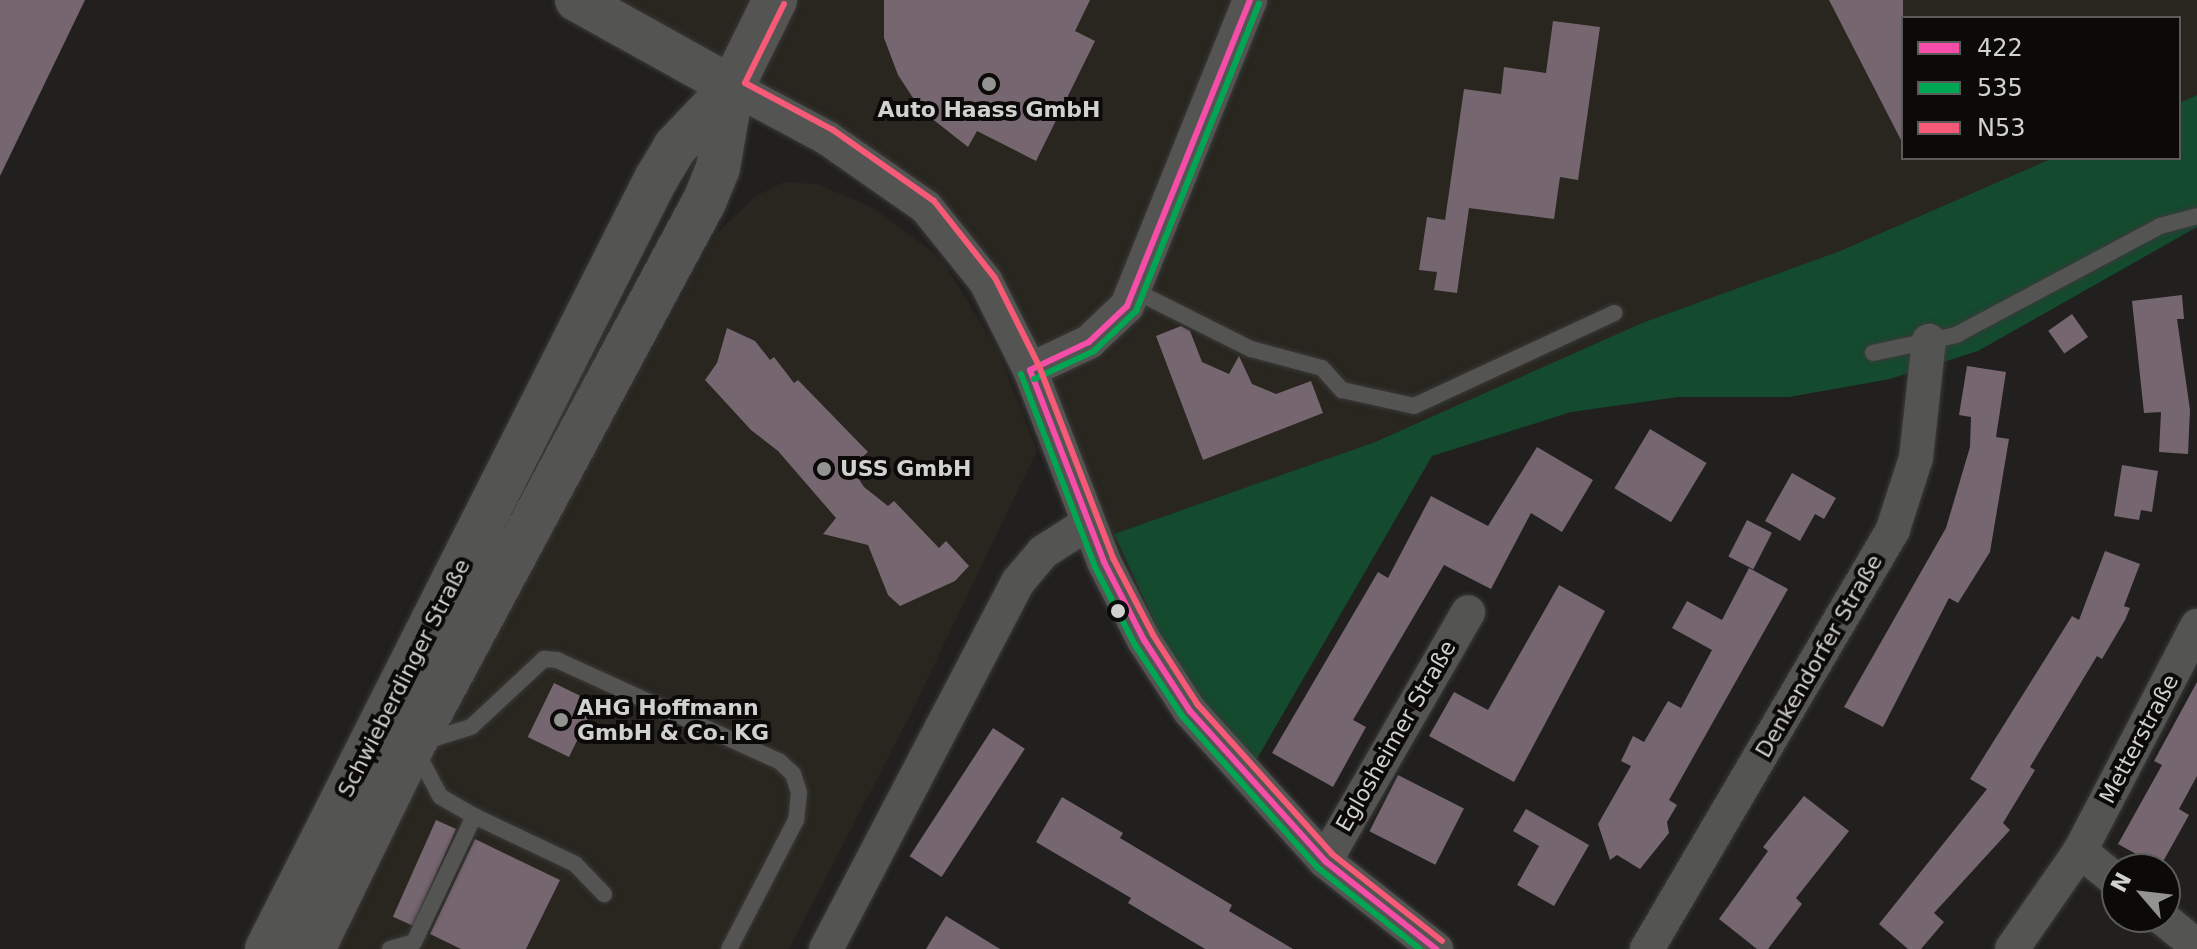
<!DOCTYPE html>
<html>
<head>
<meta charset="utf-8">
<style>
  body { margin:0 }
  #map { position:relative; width:2197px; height:949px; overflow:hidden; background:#21201f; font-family:"DejaVu Sans",sans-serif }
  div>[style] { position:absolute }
  .built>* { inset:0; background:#28261f }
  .green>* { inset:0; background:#144a2e }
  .building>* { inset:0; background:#766670; transform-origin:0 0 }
  .roads { filter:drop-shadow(0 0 2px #3a3a39) drop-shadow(0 0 2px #3a3a39) }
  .service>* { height:16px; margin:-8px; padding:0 8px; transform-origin:8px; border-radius:8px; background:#545453 }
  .minor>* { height:34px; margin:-17px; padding:0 17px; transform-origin:17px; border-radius:17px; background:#545453 }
  .tertiary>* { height:42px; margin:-21px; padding:0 21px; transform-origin:21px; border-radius:21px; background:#545453 }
  .secondary>* { height:44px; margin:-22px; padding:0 22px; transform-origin:22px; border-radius:22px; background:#545453 }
  .bus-1>* { height:6px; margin:-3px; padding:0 3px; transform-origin:3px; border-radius:3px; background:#f54da8 }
  .bus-2>* { height:6px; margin:-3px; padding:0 3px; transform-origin:3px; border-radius:3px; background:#00a651 }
  .bus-3>* { height:6px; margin:-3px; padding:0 3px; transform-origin:3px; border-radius:3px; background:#f75a77 }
  .dots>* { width:22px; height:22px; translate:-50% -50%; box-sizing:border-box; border:4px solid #0b0a09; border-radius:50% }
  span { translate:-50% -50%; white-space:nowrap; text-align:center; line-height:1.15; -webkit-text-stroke:8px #0b0a09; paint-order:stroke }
  .poi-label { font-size:22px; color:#d1d1cf; font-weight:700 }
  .left { translate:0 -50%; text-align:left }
  .street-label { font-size:22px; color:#d1d1cf }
  .legend { position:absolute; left:1901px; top:16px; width:280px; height:144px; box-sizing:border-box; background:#0b0a09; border:2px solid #5a5a58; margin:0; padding:10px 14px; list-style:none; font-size:24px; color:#d1d1cf }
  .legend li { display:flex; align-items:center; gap:16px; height:40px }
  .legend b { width:40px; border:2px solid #5a5a58 }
  .north { position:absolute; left:2101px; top:853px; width:80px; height:80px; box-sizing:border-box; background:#0b0a09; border:2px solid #5a5a58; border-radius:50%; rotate:298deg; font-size:22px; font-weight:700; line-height:32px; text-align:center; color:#d1d1cf }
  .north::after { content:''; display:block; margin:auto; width:28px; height:36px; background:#939391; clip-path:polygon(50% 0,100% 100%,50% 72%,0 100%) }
</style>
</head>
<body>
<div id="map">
  <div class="built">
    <i style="clip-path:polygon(589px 0,2197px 0,2197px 95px,2179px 103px,2179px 18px,1903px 18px,1903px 158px,2053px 158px,1840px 251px,1642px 323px,1375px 442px,1114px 534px,1040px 359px,931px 197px)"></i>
    <i style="clip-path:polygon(784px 182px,817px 184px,873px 208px,941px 258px,998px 351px,1037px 450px,911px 713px,789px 949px,331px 949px,409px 790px,717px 233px,756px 196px)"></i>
  </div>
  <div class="green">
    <i style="clip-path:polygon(2197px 95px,2197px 227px,1978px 351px,1890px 379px,1789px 397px,1678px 397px,1571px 412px,1432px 456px,1254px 764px,1178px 672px,1114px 534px,1375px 442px,1642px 323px,1840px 251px,2053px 158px,2179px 158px,2179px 103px)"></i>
  </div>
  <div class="building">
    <i style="clip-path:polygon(0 0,85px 0,0 176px)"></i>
    <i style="clip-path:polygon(884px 0,1090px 0,1075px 31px,1095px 41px,1036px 161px,977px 131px,968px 147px,921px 110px,898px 75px,884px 38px)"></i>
    <i style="clip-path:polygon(1829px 0,1903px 0,1903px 144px)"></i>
    <i style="clip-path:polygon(1553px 21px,1600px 27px,1578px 180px,1560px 177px,1554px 219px,1469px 208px,1457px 293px,1434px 290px,1437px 272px,1419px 270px,1427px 217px,1445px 220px,1464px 89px,1501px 94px,1504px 67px,1546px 73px)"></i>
    <i style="clip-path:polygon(2182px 295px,2184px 319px,2177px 319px,2190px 410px,2188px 454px,2159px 452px,2161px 412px,2144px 413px,2132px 301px)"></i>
    <i style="left:2072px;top:314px;width:28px;height:29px;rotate:55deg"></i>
    <i style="clip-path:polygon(1181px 326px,1190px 331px,1202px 362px,1229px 374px,1239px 356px,1252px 384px,1276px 394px,1311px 381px,1323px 413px,1203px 460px,1156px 336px)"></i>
    <i style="clip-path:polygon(727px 328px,755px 341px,770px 360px,774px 357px,794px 383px,798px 380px,868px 452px,851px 467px,864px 487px,888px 506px,894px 501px,939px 548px,946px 541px,969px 566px,955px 581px,900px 606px,888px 595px,868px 545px,823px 534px,836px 518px,778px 451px,751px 430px,705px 380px,717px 363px)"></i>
    <i style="clip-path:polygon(1967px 366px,2006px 372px,1996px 437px,2009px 439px,1990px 552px,1958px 603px,1949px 598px,1883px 727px,1844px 707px,1946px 528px,1970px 447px,1971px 417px,1959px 415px)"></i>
    <i style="left:1650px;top:429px;width:66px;height:69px;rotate:31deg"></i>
    <i style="clip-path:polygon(1537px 447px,1593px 480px,1562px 532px,1531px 513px,1491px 589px,1444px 565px,1353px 720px,1366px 727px,1333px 787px,1272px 753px,1378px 572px,1388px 578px,1431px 496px,1488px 526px)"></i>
    <i style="clip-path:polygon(2122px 465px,2158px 471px,2152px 512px,2141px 510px,2139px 520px,2114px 516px)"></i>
    <i style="clip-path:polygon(1792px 473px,1836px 498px,1824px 519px,1815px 514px,1800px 541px,1765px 521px)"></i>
    <i style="left:1747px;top:520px;width:28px;height:41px;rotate:27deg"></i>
    <i style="clip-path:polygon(2105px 551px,2140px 564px,2124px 606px,2130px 608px,2125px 620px,2102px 659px,2097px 656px,2030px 767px,2035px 770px,2003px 823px,2010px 830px,1934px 913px,1944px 922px,1921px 949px,1908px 949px,1879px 924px,1987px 789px,1970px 779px,2072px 616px,2079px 620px)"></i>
    <i style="clip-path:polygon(1749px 568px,1788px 589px,1669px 800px,1677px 805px,1667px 822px,1669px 833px,1640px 869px,1617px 855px,1610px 860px,1598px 824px,1631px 766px,1621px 761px,1633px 736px,1644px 742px,1668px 701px,1681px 708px,1712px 650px,1672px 628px,1687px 601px,1722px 620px)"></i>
    <i style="clip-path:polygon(1559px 585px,1605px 611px,1514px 782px,1429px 736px,1454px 692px,1488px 710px)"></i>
    <i style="clip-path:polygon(2197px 682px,2197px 776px,2179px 809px,2189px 815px,2160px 867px,2118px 844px,2162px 765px,2154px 761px)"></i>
    <i style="left:554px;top:683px;width:46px;height:60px;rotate:26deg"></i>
    <i style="left:993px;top:728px;width:38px;height:153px;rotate:33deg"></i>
    <i style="left:1398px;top:775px;width:74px;height:63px;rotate:27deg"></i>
    <i style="clip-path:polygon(1804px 796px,1849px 831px,1796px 898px,1802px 904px,1768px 949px,1757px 949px,1719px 919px,1768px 851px,1763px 847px)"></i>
    <i style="clip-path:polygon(1062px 797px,1123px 833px,1120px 838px,1232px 905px,1229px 911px,1293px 949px,1205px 949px,1128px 903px,1131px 898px,1036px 842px)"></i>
    <i style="clip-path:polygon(1526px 809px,1589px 845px,1554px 906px,1517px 885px,1539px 846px,1513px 831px)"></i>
    <i style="left:436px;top:820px;width:22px;height:106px;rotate:24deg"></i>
    <i style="clip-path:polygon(475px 839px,560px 880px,526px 949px,461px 949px,430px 934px)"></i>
    <i style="clip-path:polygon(946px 916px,1000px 949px,926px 949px)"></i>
  </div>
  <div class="roads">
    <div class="service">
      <i style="left:1133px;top:290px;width:132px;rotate:26.6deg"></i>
      <i style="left:1251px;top:349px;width:73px;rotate:15deg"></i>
      <i style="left:1322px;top:368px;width:30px;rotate:48deg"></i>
      <i style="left:1342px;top:390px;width:74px;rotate:12.5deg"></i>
      <i style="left:1414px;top:406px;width:221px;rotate:-24.9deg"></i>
      <i style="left:1873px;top:353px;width:85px;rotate:-12.2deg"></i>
      <i style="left:1956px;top:335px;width:231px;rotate:-28.1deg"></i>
      <i style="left:2160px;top:226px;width:38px;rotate:-15deg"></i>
      <i style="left:474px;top:816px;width:112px;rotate:25.4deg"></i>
      <i style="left:575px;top:864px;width:42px;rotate:46deg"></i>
      <i style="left:390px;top:949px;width:25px;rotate:-16deg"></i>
      <i style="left:414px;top:942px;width:140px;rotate:-64.5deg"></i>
      <i style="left:474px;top:816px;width:39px;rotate:-150deg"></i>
      <i style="left:440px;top:796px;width:58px;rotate:-117.9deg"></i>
      <i style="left:413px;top:745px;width:61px;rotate:-17.2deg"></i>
      <i style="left:471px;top:727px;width:100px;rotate:-43deg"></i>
      <i style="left:544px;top:659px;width:13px;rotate:4deg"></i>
      <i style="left:557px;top:660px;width:244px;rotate:24.5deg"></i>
      <i style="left:779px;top:761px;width:19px;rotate:43deg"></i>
      <i style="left:793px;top:774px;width:20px;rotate:72deg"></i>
      <i style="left:799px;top:793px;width:27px;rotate:96deg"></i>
      <i style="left:796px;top:820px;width:145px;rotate:117.4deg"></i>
    </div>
    <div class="minor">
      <i style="left:732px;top:87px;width:108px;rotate:28.2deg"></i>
      <i style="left:827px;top:138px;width:121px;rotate:34.9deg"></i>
      <i style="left:926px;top:207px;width:96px;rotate:51.3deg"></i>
      <i style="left:986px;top:282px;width:98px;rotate:63.4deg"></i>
      <i style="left:1030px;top:370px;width:206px;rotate:68.9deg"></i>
      <i style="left:1104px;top:562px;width:88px;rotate:62.9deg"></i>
      <i style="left:1144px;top:640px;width:85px;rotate:57.1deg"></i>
      <i style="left:1190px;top:711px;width:202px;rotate:48deg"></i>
      <i style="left:1325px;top:861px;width:142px;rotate:38.4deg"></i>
      <i style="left:1030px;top:370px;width:65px;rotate:-25.4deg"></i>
      <i style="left:1089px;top:342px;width:52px;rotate:-43.5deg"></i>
      <i style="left:1127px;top:306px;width:330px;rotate:-68.1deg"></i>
      <i style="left:1325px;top:861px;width:287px;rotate:-60.1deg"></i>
      <i style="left:2117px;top:881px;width:48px;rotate:-141deg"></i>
      <i style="left:2080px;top:851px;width:254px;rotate:-62.5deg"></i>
      <i style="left:2161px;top:917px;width:46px;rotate:38.9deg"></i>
      <i style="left:826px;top:949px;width:414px;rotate:-62.4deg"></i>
      <i style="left:1018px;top:582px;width:39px;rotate:-50deg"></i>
      <i style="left:1043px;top:552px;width:52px;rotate:-32.5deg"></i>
      <i style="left:1647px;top:949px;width:487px;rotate:-59.6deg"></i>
      <i style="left:1893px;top:529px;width:75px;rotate:-72.1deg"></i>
      <i style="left:1916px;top:458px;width:118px;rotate:-83.7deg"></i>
      <i style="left:2012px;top:949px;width:119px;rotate:-55.2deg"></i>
    </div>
    <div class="tertiary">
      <i style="left:576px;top:0;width:179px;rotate:29.1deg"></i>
    </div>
    <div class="secondary">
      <i style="left:267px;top:949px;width:863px;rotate:-63.2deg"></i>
      <i style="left:656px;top:179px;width:37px;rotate:-59deg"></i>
      <i style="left:675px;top:147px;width:83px;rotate:-46.5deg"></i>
      <i style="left:313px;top:949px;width:227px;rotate:-63.9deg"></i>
      <i style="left:413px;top:745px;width:618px;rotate:-61.82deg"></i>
      <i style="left:705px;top:200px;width:35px;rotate:-68deg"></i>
      <i style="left:718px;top:168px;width:82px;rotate:-80.2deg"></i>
      <i style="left:732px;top:87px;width:97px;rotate:-63.7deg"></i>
    </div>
  </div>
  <div class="bus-1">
    <i style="left:1030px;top:370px;width:206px;rotate:68.9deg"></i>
    <i style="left:1104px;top:562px;width:88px;rotate:62.9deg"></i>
    <i style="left:1144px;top:640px;width:85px;rotate:57.1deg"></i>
    <i style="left:1190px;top:711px;width:202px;rotate:48deg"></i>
    <i style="left:1325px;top:861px;width:142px;rotate:38.4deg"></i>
    <i style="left:1030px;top:370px;width:65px;rotate:-25.4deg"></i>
    <i style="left:1089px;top:342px;width:52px;rotate:-43.5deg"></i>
    <i style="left:1127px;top:306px;width:330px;rotate:-68.1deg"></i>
  </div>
  <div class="bus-2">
    <i style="left:1021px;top:374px;width:207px;rotate:69deg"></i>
    <i style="left:1095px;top:567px;width:88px;rotate:62.9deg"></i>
    <i style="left:1135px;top:645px;width:85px;rotate:56.5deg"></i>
    <i style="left:1182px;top:716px;width:204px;rotate:48.2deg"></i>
    <i style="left:1318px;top:868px;width:130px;rotate:38.5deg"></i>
    <i style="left:1034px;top:379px;width:66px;rotate:-25deg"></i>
    <i style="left:1094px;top:351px;width:58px;rotate:-43.6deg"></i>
    <i style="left:1136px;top:311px;width:331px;rotate:-68.2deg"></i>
  </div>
  <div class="bus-3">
    <i style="left:784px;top:4px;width:88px;rotate:116.3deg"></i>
    <i style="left:745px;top:83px;width:100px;rotate:28.1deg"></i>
    <i style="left:833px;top:130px;width:123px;rotate:35.1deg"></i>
    <i style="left:934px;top:201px;width:98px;rotate:51.6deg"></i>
    <i style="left:995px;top:278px;width:98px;rotate:63.4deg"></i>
    <i style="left:1039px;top:366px;width:206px;rotate:68.9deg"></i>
    <i style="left:1113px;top:558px;width:87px;rotate:62.5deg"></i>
    <i style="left:1153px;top:635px;width:83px;rotate:57.3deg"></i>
    <i style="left:1198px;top:705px;width:200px;rotate:48deg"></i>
    <i style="left:1332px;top:854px;width:140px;rotate:38.3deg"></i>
  </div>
  <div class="dots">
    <i style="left:989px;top:84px;background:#939391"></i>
    <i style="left:824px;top:469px;background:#939391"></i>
    <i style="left:1118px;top:611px;background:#d1d1cf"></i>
    <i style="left:561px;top:720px;background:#939391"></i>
  </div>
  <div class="poi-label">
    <span style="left:989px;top:110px">Auto Haass GmbH</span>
    <span class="left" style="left:840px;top:469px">USS GmbH</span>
    <span class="left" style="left:577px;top:720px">AHG Hoffmann<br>GmbH &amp; Co. KG</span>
  </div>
  <div class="street-label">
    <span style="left:1819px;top:656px;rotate:-60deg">Denkendorfer Straße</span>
    <span style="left:404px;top:678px;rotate:-63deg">Schwieberdinger Straße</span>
    <span style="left:1396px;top:736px;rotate:-60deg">Eglosheimer Straße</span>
    <span style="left:2139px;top:739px;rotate:-62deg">Metterstraße</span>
  </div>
  <ul class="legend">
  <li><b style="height:10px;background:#f54da8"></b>422</li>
  <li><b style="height:10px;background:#00a651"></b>535</li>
  <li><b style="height:10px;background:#f75a77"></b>N53</li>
  </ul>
  <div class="north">N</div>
</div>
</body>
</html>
